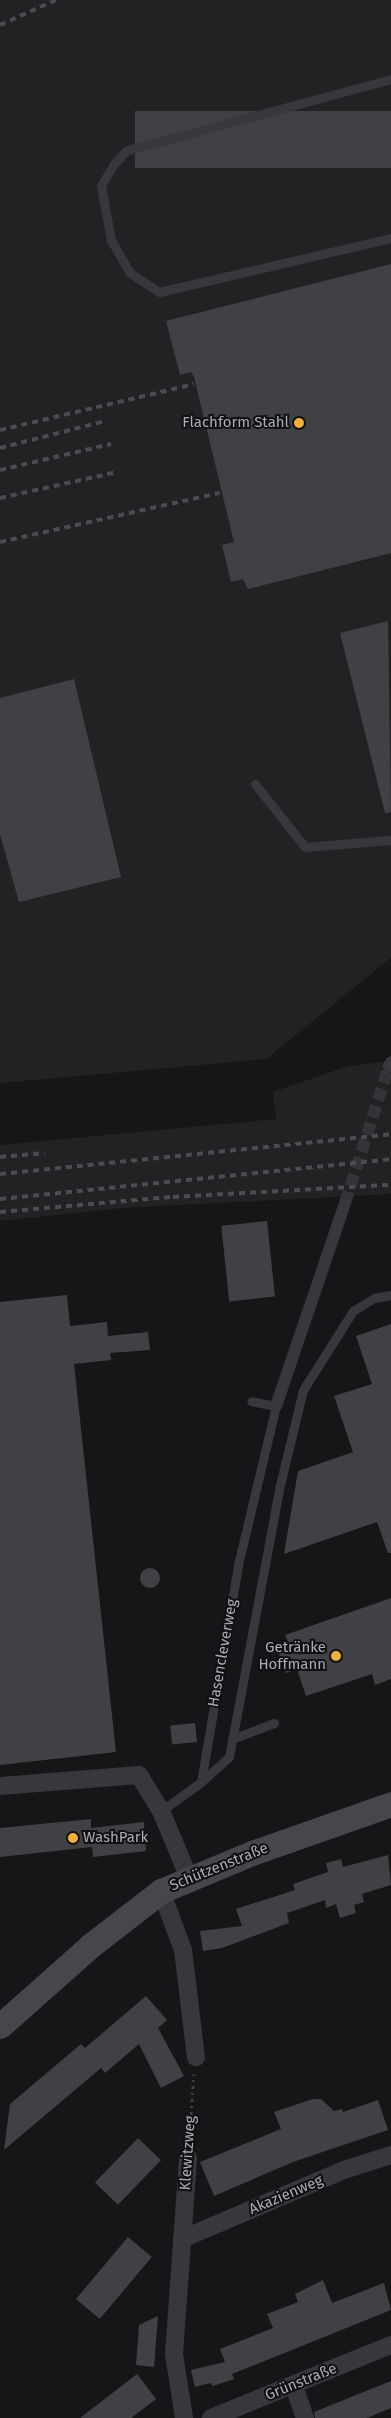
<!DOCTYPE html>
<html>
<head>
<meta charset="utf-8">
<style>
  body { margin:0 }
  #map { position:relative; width:391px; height:2418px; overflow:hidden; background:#161618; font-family:"Fira Sans",sans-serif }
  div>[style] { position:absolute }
  .built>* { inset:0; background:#222225 }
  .building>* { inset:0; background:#404145; transform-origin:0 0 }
  .round { border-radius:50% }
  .pedestrian-tunnel>* { height:12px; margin-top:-6px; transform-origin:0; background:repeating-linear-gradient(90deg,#333438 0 12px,transparent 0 18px) }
  .path>* { height:3px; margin-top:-1.5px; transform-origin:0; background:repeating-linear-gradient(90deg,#3d3f44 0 2.5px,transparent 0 6.5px) }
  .service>* { height:9px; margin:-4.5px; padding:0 4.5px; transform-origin:4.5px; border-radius:4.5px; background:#37383d }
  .pedestrian>* { height:12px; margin:-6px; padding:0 6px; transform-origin:6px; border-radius:6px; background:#37383d }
  .minor>* { height:18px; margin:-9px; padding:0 9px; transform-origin:9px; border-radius:9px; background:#37383d }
  .secondary>* { height:25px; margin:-12.5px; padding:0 12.5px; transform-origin:12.5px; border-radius:12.5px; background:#45474d }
  .rail>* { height:4px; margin-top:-2px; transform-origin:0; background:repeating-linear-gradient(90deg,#4a4c52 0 6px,transparent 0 11px) }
  .dots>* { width:14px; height:14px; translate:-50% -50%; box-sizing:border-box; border:2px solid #111113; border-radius:50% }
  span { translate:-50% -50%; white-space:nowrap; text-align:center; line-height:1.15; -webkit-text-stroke:4px #111113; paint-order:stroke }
  .poi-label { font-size:15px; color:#a8adb8 }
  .right { translate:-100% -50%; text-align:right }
  .left { translate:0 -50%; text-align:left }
  .street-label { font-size:15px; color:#a8adb8 }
</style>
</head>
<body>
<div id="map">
  <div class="built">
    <i style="clip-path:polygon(0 0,391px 0,391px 958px,266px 1059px,0 1083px)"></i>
    <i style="clip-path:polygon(391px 1061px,391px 1194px,122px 1208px,0 1221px,0 1145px,276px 1119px,273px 1092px,348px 1066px)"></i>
  </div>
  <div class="building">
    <i style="left:391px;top:111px;width:57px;height:256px;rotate:90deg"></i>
    <i style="clip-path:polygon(391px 264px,391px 553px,248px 589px,243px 579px,231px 582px,222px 545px,234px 542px,194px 377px,191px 372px,180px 375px,166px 321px)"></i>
    <i style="clip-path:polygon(388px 621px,391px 812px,385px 813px,340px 633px)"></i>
    <i style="clip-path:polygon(74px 679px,121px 877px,19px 902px,0 834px,0 698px)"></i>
    <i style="left:267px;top:1221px;width:76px;height:46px;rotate:84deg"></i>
    <i style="clip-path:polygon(67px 1295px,70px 1326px,107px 1322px,108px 1336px,148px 1332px,150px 1350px,110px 1353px,111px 1360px,74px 1364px,116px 1752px,0 1765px,0 1302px)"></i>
    <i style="clip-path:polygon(391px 1324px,391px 1553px,388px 1553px,377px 1522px,284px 1554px,298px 1471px,353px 1452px,334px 1396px,372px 1384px,356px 1336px)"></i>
    <i class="round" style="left:140px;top:1568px;width:20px;height:20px"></i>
    <i style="clip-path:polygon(391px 1598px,391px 1679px,375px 1685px,372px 1674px,306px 1696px,297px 1669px,286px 1673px,276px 1645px,288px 1641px,285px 1635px)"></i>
    <i style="left:195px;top:1723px;width:19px;height:25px;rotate:84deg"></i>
    <i style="clip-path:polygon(91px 1819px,91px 1828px,144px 1822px,146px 1851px,93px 1857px,92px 1847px,0 1857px,0 1828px)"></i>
    <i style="clip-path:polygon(388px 1855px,391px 1885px,362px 1894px,364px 1902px,354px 1905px,356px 1913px,340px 1918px,336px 1904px,326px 1908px,325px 1900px,287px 1913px,289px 1923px,222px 1948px,203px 1951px,200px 1931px,242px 1926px,236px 1909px,295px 1890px,293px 1884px,328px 1872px,326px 1863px,341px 1859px,343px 1867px)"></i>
    <i style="clip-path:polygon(146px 1996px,167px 2020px,158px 2028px,184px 2076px,161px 2088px,139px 2044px,105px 2073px,101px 2068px,4px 2150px,10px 2104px,81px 2044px,85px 2048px)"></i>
    <i style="clip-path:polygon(313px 2099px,321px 2099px,334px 2111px,342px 2109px,343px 2112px,378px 2100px,388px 2130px,293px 2162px,214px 2196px,200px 2162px,281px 2129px,274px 2112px)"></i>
    <i style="left:138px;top:2138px;width:32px;height:62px;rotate:44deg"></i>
    <i style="left:128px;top:2237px;width:31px;height:81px;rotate:40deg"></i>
    <i style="clip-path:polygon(323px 2280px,332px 2303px,384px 2283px,391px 2310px,232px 2374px,234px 2379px,213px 2386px,210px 2383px,195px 2387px,191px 2370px,225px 2362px,220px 2349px,273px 2328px,267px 2314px,298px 2302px,295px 2294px)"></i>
    <i style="clip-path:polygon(158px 2316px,154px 2367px,136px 2365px,139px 2325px)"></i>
    <i style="clip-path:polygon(137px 2374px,156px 2399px,131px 2418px,80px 2418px)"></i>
    <i style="clip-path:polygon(391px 2381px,391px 2408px,367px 2418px,315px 2418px,314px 2412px)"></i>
  </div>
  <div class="pedestrian-tunnel">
    <i style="left:345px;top:1203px;width:144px;rotate:-72.2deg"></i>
  </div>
  <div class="path">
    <i style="left:189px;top:2140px;width:66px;rotate:-85.7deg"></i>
  </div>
  <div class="service">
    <i style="left:391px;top:79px;width:273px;rotate:164.9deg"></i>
    <i style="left:127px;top:150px;width:19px;rotate:133deg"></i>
    <i style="left:114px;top:164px;width:26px;rotate:121deg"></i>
    <i style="left:101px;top:186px;width:55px;rotate:79.5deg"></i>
    <i style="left:111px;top:240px;width:38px;rotate:60deg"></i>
    <i style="left:130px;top:273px;width:35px;rotate:33deg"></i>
    <i style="left:159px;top:292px;width:238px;rotate:-13.1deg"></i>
    <i style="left:255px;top:784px;width:80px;rotate:51.6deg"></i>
    <i style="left:305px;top:847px;width:86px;rotate:-4.7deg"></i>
    <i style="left:232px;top:1739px;width:45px;rotate:-20.9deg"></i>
    <i style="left:201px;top:1782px;width:38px;rotate:-42deg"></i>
    <i style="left:229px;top:1757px;width:277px;rotate:-79.4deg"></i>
    <i style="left:280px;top:1485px;width:98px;rotate:-76.4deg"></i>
    <i style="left:303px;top:1390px;width:93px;rotate:-57.7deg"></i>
    <i style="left:353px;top:1311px;width:25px;rotate:-32deg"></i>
    <i style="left:374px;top:1298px;width:17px;rotate:-10deg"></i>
    <i style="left:161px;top:1811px;width:49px;rotate:-35.9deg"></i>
    <i style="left:201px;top:1782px;width:220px;rotate:-80.3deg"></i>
    <i style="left:238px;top:1565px;width:163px;rotate:-76.6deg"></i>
    <i style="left:276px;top:1406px;width:25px;rotate:-169deg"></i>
  </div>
  <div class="pedestrian">
    <i style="left:389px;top:1066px;width:4px;rotate:-63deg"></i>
    <i style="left:276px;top:1406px;width:214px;rotate:-71.2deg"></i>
  </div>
  <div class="minor">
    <i style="left:0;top:1786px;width:139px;rotate:-4.5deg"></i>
    <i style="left:139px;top:1775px;width:42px;rotate:58.6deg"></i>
    <i style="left:161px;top:1811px;width:73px;rotate:67.3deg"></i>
    <i style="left:161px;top:1891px;width:63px;rotate:69.6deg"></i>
    <i style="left:183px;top:1950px;width:108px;rotate:83.1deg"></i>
    <i style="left:182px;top:2239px;width:176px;rotate:-23.1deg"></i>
    <i style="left:344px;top:2170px;width:49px;rotate:-17.7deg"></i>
    <i style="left:294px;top:2386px;width:34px;rotate:71deg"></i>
    <i style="left:184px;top:2418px;width:65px;rotate:-98.9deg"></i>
    <i style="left:174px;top:2354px;width:196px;rotate:-85.9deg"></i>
    <i style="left:211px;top:2418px;width:194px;rotate:-22.1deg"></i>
  </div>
  <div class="secondary">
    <i style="left:0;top:2026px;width:120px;rotate:-41.6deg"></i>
    <i style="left:90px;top:1946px;width:90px;rotate:-37.8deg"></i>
    <i style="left:161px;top:1891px;width:99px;rotate:-22.7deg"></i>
    <i style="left:252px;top:1853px;width:147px;rotate:-19.4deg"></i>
  </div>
  <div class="rail">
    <i style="left:0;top:25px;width:61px;rotate:-24.1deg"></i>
    <i style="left:0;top:430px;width:199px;rotate:-13.3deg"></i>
    <i style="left:0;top:448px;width:108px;rotate:-14.4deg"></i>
    <i style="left:0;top:470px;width:114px;rotate:-13.2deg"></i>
    <i style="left:0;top:498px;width:120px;rotate:-12.5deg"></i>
    <i style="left:0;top:542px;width:225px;rotate:-12.6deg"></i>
    <i style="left:0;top:1157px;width:45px;rotate:-5.1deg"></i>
    <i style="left:0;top:1174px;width:393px;rotate:-5.8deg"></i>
    <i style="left:0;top:1199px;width:393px;rotate:-5.8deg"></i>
    <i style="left:0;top:1212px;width:174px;rotate:-5deg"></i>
    <i style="left:173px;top:1197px;width:218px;rotate:-3.2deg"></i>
  </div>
  <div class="dots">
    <i style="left:299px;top:423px;background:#f2b134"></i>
    <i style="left:336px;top:1656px;background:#f2b134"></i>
    <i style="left:73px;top:1838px;background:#f2b134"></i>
  </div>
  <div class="poi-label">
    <span class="right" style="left:289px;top:423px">Flachform Stahl</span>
    <span class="right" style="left:326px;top:1656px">Getränke<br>Hoffmann</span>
    <span class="left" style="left:83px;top:1838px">WashPark</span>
  </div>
  <div class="street-label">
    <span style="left:223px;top:1653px;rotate:-80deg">Hasencleverweg</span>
    <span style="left:219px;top:1867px;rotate:-22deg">Schützenstraße</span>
    <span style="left:188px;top:2153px;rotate:-86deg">Klewitzweg</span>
    <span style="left:286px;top:2195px;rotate:-23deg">Akazienweg</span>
    <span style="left:301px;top:2382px;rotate:-22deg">Grünstraße</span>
  </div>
</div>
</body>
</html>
